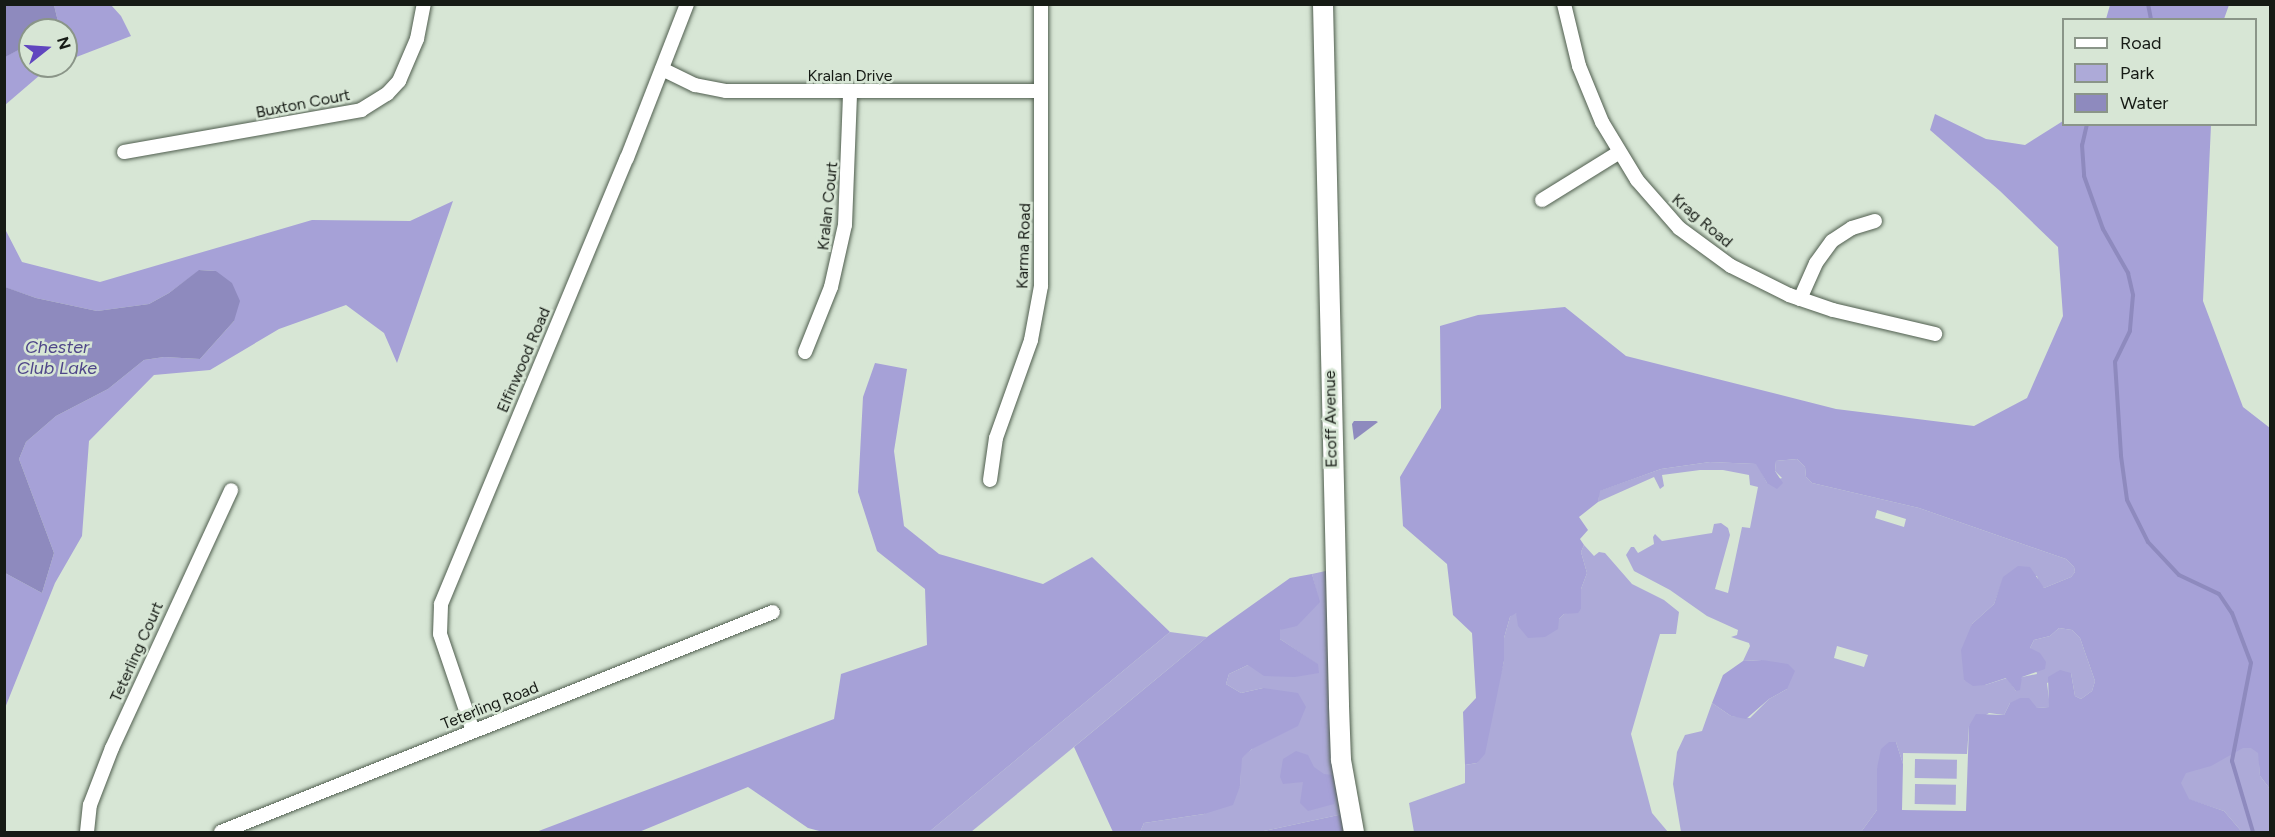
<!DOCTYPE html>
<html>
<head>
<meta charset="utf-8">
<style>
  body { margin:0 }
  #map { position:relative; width:2275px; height:837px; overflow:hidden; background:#d7e6d5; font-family:Figtree,sans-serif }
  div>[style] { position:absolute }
  .green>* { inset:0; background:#adaad8; transform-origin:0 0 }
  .forest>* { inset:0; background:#a6a1d7 }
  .water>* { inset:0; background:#8e8abe }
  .stream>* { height:4px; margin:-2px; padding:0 2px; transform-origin:2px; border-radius:2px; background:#8e8abe }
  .roads { filter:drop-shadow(0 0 2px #505e4f) drop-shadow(0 0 2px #505e4f) }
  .street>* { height:14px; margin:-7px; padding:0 7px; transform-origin:7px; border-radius:7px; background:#fff }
  .secondary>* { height:20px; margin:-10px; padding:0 10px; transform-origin:10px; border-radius:10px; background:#fff }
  span { translate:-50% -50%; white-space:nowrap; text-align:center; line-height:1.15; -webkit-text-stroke:5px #d7e6d5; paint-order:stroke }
  .street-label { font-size:16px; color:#161b15 }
  .water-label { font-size:18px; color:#4f4689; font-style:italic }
  .frame { position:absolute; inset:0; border:6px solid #161b15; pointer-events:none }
  .legend { position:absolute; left:2062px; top:18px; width:195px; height:108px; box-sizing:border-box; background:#d7e6d5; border:2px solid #8a9588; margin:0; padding:8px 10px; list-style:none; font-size:18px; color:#161b15 }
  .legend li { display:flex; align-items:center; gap:12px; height:30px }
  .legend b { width:30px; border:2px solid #8a9588 }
  .north { position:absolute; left:18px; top:18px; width:60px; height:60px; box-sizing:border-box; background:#d7e6d5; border:2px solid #8a9588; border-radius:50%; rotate:73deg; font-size:16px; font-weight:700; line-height:24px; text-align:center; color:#161b15 }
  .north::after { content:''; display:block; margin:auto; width:21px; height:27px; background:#6046bf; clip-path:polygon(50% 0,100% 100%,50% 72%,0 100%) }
</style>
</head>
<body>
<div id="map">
  <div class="green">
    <i style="clip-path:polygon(evenodd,1797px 459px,1805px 467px,1806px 477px,1812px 483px,1919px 508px,2066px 559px,2074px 567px,2075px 572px,2071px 577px,2044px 588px,2039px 584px,2037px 576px,2004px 577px,1994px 604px,1972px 624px,1964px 680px,1985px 685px,2007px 678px,2016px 691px,2022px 677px,2037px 674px,2030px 648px,2034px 640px,2050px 636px,2059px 628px,2072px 630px,2080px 638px,2095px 681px,2092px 691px,2081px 699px,2075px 696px,2071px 673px,2047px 683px,2050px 707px,2037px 708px,2010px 703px,2004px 715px,1989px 713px,1969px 726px,1967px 754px,1903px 753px,1903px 764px,1896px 742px,1877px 768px,1877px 810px,1861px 832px,1681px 832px,1673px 784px,1677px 752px,1685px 735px,1702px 731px,1712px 703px,1731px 716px,1750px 718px,1769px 699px,1787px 689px,1762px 660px,1743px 661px,1750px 646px,1749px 643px,1731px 637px,1737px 635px,1738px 630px,1707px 616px,1670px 590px,1634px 571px,1626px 555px,1631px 547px,1634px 547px,1638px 553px,1654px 544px,1653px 537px,1655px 534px,1662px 541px,1712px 533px,1714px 524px,1721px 523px,1728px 528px,1730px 535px,1715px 589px,1728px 593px,1742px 527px,1750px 528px,1758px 487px,1750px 485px,1749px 475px,1723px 470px,1700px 470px,1662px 475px,1664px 486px,1660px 489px,1654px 477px,1598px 502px,1599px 491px,1661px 469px,1710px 462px,1757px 464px,1767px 483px,1782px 478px,1775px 471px,1776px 461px,1797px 459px,1877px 510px,1906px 519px,1904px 527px,1875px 518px,1877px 510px,1797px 459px,1837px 646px,1868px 655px,1864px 667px,1834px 658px,1837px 646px)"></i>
    <i style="clip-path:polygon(1584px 545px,1594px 556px,1599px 552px,1605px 553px,1632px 584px,1664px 600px,1679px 612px,1676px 634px,1660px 634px,1631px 734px,1652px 813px,1668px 832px,1414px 832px,1409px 803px,1465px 783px,1465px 765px,1477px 763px,1504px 661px,1504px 638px,1510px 617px,1515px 612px,1518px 615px,1559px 619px,1564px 614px,1581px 609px,1581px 589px,1587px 573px,1581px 552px)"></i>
    <i style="clip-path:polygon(1330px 570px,1343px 814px,1259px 832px,1140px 832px,1144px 823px,1204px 814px,1240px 786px,1241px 758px,1252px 749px,1263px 688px,1241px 693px,1226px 684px,1229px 674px,1248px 665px,1317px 664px,1280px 639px,1280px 630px,1319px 602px,1312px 574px)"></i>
    <i style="clip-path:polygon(2251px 604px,2260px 776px,2270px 789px,2270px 832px,2242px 832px,2224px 811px,2126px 779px)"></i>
    <i style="clip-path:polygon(1170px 632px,1207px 637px,971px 832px,929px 832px)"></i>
    <i style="left:1915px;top:759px;width:42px;height:19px;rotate:1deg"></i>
    <i style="left:1915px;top:784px;width:41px;height:20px;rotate:1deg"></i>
  </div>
  <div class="forest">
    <i style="clip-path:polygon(54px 5px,111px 5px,121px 16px,131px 36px,66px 61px,66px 30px,60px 30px)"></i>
    <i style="clip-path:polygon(2110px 5px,2110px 4px,2229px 5px,2224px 19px,2106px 19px)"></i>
    <i style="clip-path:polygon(30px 44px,30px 66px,55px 66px,47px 69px,5px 105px,4px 57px)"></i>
    <i style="clip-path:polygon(1935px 114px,1986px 139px,2025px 145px,2063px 121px,2064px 124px,2211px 125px,2203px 301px,2243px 407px,2270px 428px,2270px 789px,2260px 776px,2258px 753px,2251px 748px,2243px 748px,2211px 766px,2186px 773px,2181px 783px,2189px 799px,2224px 811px,2242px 832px,1861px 832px,1877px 810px,1877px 768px,1881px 749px,1889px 742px,1896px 742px,1903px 764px,1902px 810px,1966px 811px,1969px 726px,1976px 714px,2004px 715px,2010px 703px,2020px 698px,2029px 698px,2037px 708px,2049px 707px,2048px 677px,2060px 670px,2071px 673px,2075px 696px,2081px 699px,2092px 691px,2095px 681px,2080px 638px,2072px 630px,2059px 628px,2050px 636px,2034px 640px,2030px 648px,2040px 653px,2046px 662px,2045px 669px,2022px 677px,2020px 690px,2016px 691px,2006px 678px,1985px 685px,1973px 686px,1964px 680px,1961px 650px,1972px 624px,1994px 604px,2003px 577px,2018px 566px,2030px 567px,2044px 588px,2071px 577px,2075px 572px,2074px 567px,2066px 559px,1919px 508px,1812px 483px,1806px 477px,1805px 467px,1797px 459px,1776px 461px,1775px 471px,1783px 483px,1777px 489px,1767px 483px,1756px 464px,1710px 462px,1661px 469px,1600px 491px,1598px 502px,1579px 517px,1588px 530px,1580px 539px,1584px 545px,1581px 552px,1587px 573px,1581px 589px,1581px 609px,1578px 613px,1564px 614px,1559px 619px,1558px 629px,1545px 637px,1528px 638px,1518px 626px,1516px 613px,1510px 617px,1504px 638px,1504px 661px,1485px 754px,1477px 763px,1465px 765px,1463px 712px,1476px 698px,1472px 633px,1453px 615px,1447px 564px,1403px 526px,1400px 477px,1441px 408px,1440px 326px,1478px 315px,1565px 307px,1626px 356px,1836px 409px,1974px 426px,2027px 398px,2063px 316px,2058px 247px,2000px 191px,1930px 130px)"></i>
    <i style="clip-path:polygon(453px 201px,397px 363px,384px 333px,346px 305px,279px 329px,210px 370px,154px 375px,89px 441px,82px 536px,55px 583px,5px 708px,5px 573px,42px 593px,54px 553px,19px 459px,26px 442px,56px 416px,108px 389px,144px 360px,164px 357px,200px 359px,234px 321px,216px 271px,200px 270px,169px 293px,149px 304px,97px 311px,36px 298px,7px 288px,5px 287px,5px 229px,22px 262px,100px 282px,312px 220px,410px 221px)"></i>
    <i style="clip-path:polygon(875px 363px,907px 369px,894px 451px,904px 526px,939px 554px,1043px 584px,1092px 557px,1170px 632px,929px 832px,823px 832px,808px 828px,748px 787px,639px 832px,536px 832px,834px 719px,841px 674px,927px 645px,925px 589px,877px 551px,858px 492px,863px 397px)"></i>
    <i style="clip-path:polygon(1312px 574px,1320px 602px,1297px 626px,1280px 630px,1280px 639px,1318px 664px,1319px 673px,1295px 677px,1264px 676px,1248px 665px,1229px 674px,1226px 684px,1241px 693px,1263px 688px,1298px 693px,1306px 707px,1298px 726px,1252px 749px,1242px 758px,1240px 786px,1233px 805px,1204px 814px,1144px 823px,1140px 832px,1113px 832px,1074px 747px,1207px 637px,1290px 578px)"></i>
    <i style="clip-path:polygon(1762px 660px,1788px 664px,1795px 671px,1787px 689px,1769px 699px,1746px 719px,1731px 716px,1712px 703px,1723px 675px,1743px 661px)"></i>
    <i style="clip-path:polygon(1296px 751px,1308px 755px,1314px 767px,1324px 774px,1334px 775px,1337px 794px,1334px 804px,1308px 811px,1300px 803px,1303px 782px,1283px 784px,1280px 777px,1283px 759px)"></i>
    <i style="clip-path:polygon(1343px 814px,1346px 832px,1259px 832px)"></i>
  </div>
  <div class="water">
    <i style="clip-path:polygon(4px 5px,54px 5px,60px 30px,30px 30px,30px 44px,5px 57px)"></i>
    <i style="clip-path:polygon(199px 270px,216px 271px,232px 283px,240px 301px,234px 321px,200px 359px,164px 357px,144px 360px,108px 389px,56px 416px,26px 442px,19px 459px,54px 553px,42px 593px,5px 573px,5px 287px,36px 298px,97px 311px,149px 304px,169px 293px)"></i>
    <i style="clip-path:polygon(1354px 421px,1376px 421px,1378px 422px,1354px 440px,1352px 424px)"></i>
  </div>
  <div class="stream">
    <i style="left:2148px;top:4px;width:16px;rotate:79deg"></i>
    <i style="left:2087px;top:124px;width:22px;rotate:103deg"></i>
    <i style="left:2082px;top:145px;width:31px;rotate:86deg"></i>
    <i style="left:2084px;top:176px;width:56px;rotate:70.3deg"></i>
    <i style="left:2103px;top:229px;width:51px;rotate:60.4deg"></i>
    <i style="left:2128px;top:273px;width:23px;rotate:77deg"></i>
    <i style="left:2133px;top:295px;width:36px;rotate:95deg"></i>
    <i style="left:2130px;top:331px;width:34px;rotate:116deg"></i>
    <i style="left:2115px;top:362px;width:94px;rotate:86.3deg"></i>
    <i style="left:2121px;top:456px;width:44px;rotate:82.2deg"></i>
    <i style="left:2127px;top:500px;width:47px;rotate:63.4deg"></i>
    <i style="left:2148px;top:542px;width:45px;rotate:46.8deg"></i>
    <i style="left:2179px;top:575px;width:44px;rotate:25.4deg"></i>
    <i style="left:2219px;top:594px;width:23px;rotate:56deg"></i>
    <i style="left:2232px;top:613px;width:53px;rotate:69.2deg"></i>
    <i style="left:2251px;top:663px;width:100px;rotate:101deg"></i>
    <i style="left:2232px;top:761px;width:74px;rotate:73.5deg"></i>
  </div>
  <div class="roads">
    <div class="street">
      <i style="left:1564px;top:4px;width:64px;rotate:76.4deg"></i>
      <i style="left:1579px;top:66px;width:61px;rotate:67.7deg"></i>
      <i style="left:1602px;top:122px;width:68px;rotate:58.9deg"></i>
      <i style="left:1637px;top:180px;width:64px;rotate:48.8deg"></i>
      <i style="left:1679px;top:228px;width:64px;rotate:36.2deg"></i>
      <i style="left:1731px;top:266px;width:65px;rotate:26.6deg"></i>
      <i style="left:1789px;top:295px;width:46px;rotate:18.8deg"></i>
      <i style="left:1833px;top:310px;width:105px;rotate:13.2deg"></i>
      <i style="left:662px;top:69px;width:37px;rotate:26deg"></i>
      <i style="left:695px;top:85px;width:32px;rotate:11deg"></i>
      <i style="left:726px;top:91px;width:315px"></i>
      <i style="left:124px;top:152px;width:241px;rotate:-10deg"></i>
      <i style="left:361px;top:110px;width:31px;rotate:-32deg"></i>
      <i style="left:387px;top:94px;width:18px;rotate:-47deg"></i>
      <i style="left:399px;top:81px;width:46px;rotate:-66.8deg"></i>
      <i style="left:417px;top:39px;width:36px;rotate:-79deg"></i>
      <i style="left:1542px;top:200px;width:89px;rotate:-31.7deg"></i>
      <i style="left:1800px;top:299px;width:39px;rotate:-66deg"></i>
      <i style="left:1816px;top:263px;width:27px;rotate:-54deg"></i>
      <i style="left:1832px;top:241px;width:24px;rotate:-33deg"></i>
      <i style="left:1852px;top:228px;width:24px;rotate:-17deg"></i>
      <i style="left:805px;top:352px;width:70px;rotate:-68.2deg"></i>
      <i style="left:831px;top:287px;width:64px;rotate:-77.3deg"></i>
      <i style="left:845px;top:225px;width:132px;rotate:-87.8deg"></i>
      <i style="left:990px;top:480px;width:42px;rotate:-81.9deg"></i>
      <i style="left:996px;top:438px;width:104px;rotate:-70.3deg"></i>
      <i style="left:1031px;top:340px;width:55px;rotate:-79.5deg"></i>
      <i style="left:1041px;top:286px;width:282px;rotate:-90deg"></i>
      <i style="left:473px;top:731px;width:102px;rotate:-108.8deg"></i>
      <i style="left:440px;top:634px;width:30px;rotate:-88deg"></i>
      <i style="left:441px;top:604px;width:483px;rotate:-67.4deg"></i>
      <i style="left:627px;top:158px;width:165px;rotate:-68.7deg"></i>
      <i style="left:87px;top:832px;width:27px;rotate:-84deg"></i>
      <i style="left:90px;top:805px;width:61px;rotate:-68.9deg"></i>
      <i style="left:112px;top:748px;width:284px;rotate:-65.2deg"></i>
      <i style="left:221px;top:832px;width:594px;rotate:-21.73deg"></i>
    </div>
    <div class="secondary">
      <i style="left:1323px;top:4px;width:702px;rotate:88.69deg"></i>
      <i style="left:1339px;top:706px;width:54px;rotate:87.9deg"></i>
      <i style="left:1341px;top:760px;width:73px;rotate:79.8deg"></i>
    </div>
  </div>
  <div class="street-label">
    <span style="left:850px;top:76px">Kralan Drive</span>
    <span style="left:303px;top:104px;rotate:-11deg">Buxton Court</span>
    <span style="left:828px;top:206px;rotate:-84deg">Kralan Court</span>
    <span style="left:1702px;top:221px;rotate:40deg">Krag Road</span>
    <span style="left:1024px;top:246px;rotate:-88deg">Karma Road</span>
    <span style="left:524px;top:360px;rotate:-67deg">Elfinwood Road</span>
    <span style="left:1331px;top:419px;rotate:-91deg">Ecoff Avenue</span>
    <span style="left:137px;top:652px;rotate:-66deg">Teterling Court</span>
    <span style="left:490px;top:706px;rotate:-22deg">Teterling Road</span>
  </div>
  <div class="water-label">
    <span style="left:57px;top:358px">Chester<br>Club Lake</span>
  </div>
  <div class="frame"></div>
  <ul class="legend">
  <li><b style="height:8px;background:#fff"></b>Road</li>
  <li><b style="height:16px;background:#adaad8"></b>Park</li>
  <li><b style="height:16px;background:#8e8abe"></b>Water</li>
  </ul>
  <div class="north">N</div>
</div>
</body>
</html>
